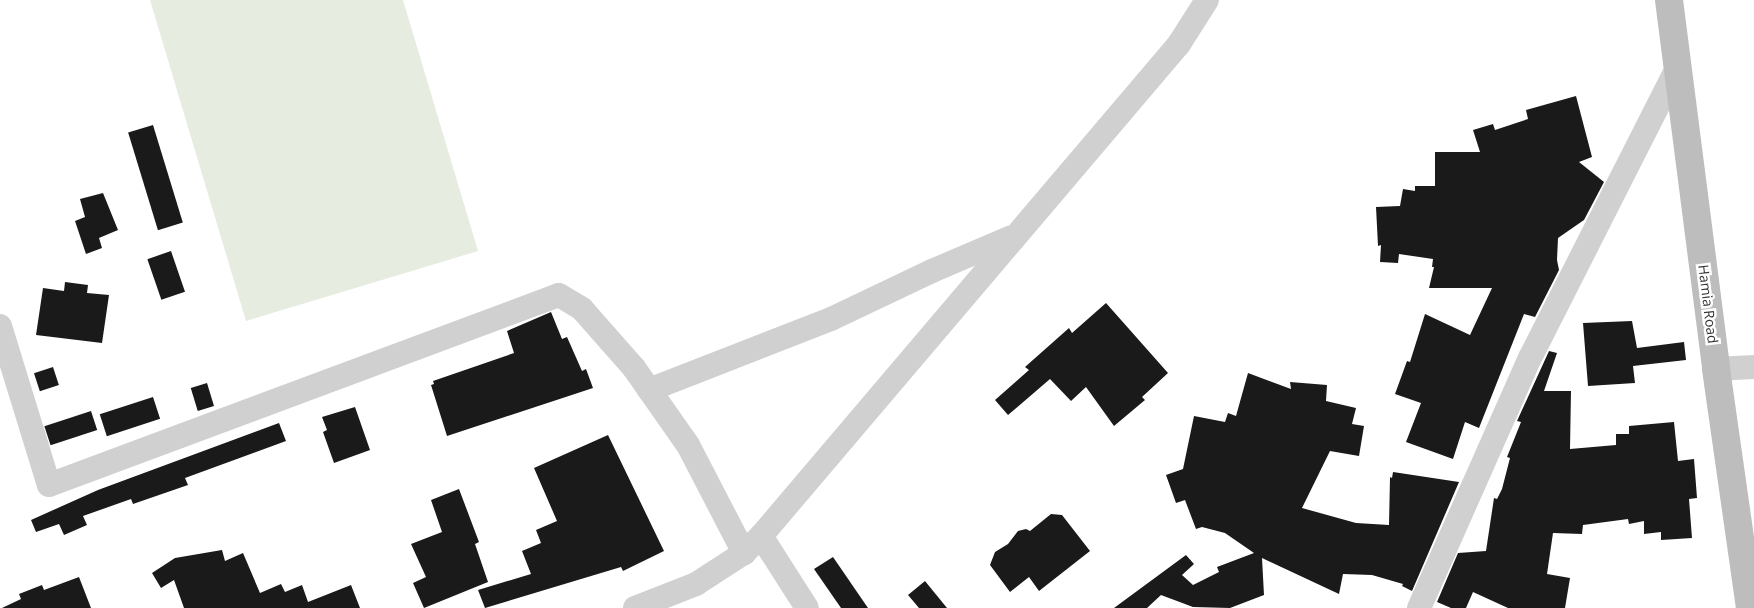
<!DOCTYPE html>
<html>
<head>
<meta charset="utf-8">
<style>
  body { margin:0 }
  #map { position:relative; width:1754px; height:608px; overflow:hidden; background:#fff; font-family:"Open Sans",sans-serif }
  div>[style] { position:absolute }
  .green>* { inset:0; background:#e6ecdf }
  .building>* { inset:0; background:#1a1a1a; transform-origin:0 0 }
  .street>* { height:24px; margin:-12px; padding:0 12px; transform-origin:12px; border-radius:12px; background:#d0d0d0 }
  .secondary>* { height:28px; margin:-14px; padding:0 14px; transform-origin:14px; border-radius:14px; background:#bdbdbd }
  span { translate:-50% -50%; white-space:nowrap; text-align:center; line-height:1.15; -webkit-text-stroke:5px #fff; paint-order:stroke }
  .street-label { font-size:14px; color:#333 }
</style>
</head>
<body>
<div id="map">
  <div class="green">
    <i style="clip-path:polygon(150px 0,403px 0,478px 251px,246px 321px)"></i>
  </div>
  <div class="building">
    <i style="clip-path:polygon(1576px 96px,1592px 157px,1579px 162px,1604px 182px,1584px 220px,1558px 238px,1557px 260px,1559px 270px,1535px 317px,1524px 314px,1479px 428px,1465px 422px,1453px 459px,1406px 442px,1421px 403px,1395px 394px,1407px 361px,1410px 362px,1425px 314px,1470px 335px,1492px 288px,1429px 288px,1434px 267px,1432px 267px,1433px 259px,1399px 254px,1398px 263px,1380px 262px,1381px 245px,1378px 246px,1376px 207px,1400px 206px,1403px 189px,1415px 191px,1415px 186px,1435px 186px,1435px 152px,1480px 152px,1473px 130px,1493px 124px,1495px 130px,1528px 119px,1526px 110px)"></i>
    <i style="left:153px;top:125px;width:102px;height:26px;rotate:73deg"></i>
    <i style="clip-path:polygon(103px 193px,118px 230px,99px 238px,102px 248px,86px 254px,75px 221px,85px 217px,80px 199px)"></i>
    <i style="left:171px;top:251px;width:43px;height:25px;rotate:71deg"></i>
    <i style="clip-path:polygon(65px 282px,88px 285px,87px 293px,109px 295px,102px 343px,36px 335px,43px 288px,64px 291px)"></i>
    <i style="clip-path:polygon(1106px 303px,1168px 373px,1142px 397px,1145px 400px,1114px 426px,1086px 387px,1071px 401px,1050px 379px,1008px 415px,995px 400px,1029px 370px,1025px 367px,1069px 328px,1072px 333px)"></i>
    <i style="clip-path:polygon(551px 312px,562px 339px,567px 337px,582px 371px,586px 369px,593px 388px,447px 436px,431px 385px,434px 384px,433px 381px,514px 353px,507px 331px)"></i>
    <i style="clip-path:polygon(1632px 321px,1637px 348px,1684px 342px,1686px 360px,1633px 366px,1635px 383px,1588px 386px,1583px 323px)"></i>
    <i style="clip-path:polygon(1549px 351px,1557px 353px,1544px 391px,1571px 391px,1570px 449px,1616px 445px,1616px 434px,1629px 434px,1629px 426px,1674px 422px,1678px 461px,1694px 459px,1697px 498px,1689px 499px,1692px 538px,1661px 540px,1661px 532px,1644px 534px,1644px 521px,1629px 524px,1628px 519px,1583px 525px,1582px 534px,1553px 533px,1547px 574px,1570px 578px,1565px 608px,1508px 608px,1473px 592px,1466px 608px,1451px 608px,1437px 602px,1458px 553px,1486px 551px,1494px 498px,1497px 499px,1502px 489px,1510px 458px,1507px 457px,1521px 422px,1517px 421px)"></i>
    <i style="left:53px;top:367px;width:19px;height:20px;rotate:72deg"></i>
    <i style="clip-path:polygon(1248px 373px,1291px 389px,1290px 382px,1327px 385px,1326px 401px,1356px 408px,1352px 424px,1364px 426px,1359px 456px,1330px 451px,1302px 508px,1356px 523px,1389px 525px,1390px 477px,1392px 478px,1393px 472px,1459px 482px,1412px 591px,1402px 586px,1403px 584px,1372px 575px,1343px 574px,1339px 594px,1262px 558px,1264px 595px,1230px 608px,1193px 607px,1161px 595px,1147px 608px,1114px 608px,1186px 555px,1194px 564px,1182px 575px,1193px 585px,1219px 572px,1217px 567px,1254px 553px,1225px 533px,1202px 527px,1196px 529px,1185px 500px,1176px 503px,1166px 475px,1183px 469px,1194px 416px,1225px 422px,1228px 413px,1236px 416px)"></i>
    <i style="left:207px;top:383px;width:24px;height:17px;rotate:73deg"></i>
    <i style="left:153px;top:397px;width:23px;height:56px;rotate:72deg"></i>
    <i style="clip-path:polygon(355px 407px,370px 450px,334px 463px,323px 432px,327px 430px,322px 417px)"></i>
    <i style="left:91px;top:411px;width:20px;height:49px;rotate:72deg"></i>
    <i style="clip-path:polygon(279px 423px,286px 441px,185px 478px,188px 485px,133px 504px,131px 499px,83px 516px,87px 525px,64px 535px,59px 524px,36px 532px,31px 520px,98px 490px)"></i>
    <i style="clip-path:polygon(608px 435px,664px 551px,623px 571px,621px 567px,485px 608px,478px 590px,531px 574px,522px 551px,541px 543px,536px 530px,557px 521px,534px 468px)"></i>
    <i style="clip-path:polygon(459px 489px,479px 542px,475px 544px,488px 582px,424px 608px,413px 583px,426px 577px,411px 544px,442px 532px,431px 500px)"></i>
    <i style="clip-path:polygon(1051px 514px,1062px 515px,1090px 551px,1039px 591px,1029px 577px,1010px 592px,990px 565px,995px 552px,1008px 544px,1018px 531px,1026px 529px,1030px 531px)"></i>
    <i style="clip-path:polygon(222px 550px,225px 561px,243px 553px,260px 593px,281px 584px,285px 592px,302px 585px,308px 602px,351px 585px,360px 608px,184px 608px,174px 580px,161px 588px,152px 573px,175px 558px)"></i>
    <i style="clip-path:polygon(833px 557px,868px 608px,841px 608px,814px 569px)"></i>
    <i style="clip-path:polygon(79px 577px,91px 608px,2px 608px,21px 599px,19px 594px,42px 585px,44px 590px)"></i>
    <i style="clip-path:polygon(925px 581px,947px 608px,919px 608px,908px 595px)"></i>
  </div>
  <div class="street">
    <i style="left:0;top:326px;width:166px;rotate:72.9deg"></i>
    <i style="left:49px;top:485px;width:544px;rotate:-20.43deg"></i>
    <i style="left:559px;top:295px;width:27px;rotate:31deg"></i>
    <i style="left:582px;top:309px;width:79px;rotate:48.6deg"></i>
    <i style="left:634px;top:368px;width:94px;rotate:55deg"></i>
    <i style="left:688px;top:445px;width:122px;rotate:62.6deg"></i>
    <i style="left:1716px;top:369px;width:38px;rotate:-3deg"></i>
    <i style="left:649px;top:390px;width:195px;rotate:-21.3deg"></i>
    <i style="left:831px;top:319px;width:112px;rotate:-25.4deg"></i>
    <i style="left:932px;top:271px;width:84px;rotate:-23.2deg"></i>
    <i style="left:761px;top:536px;width:85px;rotate:57.4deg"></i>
    <i style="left:635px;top:608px;width:66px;rotate:-21.5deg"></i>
    <i style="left:696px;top:584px;width:57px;rotate:-32.9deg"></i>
    <i style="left:744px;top:553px;width:24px;rotate:-45deg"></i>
    <i style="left:761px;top:536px;width:646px;rotate:-49.65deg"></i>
    <i style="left:1179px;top:44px;width:52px;rotate:-57.5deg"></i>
    <i style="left:1419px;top:608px;width:274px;rotate:-66.1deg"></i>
    <i style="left:1530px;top:358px;width:327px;rotate:-63.1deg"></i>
  </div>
  <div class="secondary">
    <i style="left:1669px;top:0;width:372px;rotate:82.7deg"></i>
    <i style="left:1716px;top:369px;width:241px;rotate:81.9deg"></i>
  </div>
  <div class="street-label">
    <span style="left:1708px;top:304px;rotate:83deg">Hamia Road</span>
  </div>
</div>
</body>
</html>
